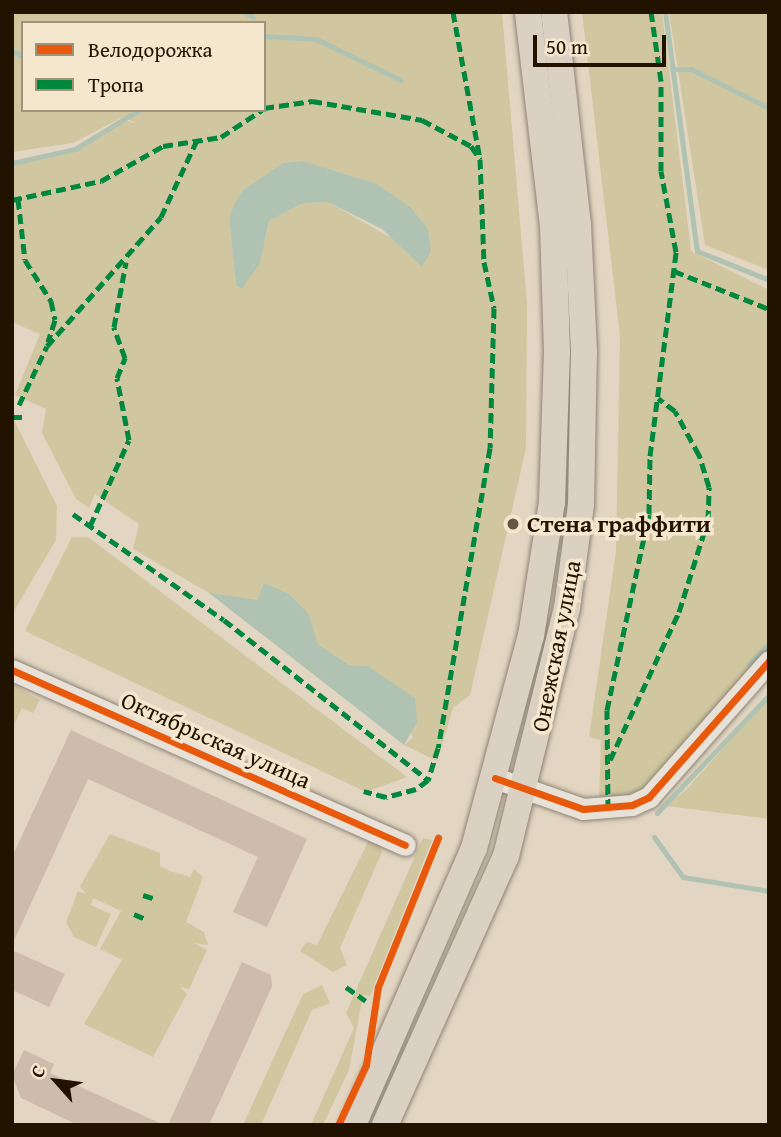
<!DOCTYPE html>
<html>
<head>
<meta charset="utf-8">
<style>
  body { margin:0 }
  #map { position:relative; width:781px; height:1137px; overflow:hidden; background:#e2d5c1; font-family:"Gentium Book Plus",serif }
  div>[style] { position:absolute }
  .green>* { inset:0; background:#d0c7a1 }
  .water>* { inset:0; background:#b0c2b2 }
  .stream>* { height:5px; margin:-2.5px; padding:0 2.5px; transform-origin:2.5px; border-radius:2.5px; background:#b0c2b2 }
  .building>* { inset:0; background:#cdbcab }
  .roads { filter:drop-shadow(0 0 2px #8e8477) drop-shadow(0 0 2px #8e8477) }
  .minor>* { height:21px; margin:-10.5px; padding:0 10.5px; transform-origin:10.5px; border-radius:10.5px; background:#e7e1d7 }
  .major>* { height:26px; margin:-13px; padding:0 13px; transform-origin:13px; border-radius:13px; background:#dbd1c2 }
  .quiet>* { height:5px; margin-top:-2.5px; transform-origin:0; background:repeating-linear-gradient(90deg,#00873e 0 10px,transparent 0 15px) }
  .cycleway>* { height:7px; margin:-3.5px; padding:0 3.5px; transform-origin:3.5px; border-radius:3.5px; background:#e8590c }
  .dots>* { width:19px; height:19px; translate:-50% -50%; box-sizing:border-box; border:4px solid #f5e6ce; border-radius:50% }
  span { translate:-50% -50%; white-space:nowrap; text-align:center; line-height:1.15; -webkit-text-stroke:7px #f5e6ce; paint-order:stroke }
  .poi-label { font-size:24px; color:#221300; font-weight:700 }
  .left { translate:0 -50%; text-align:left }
  .street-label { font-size:24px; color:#221300 }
  .frame { position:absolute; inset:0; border:14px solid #221300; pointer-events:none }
  .legend { position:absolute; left:21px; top:21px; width:245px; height:91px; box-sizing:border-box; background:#f5e6ce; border:2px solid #a1927c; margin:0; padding:9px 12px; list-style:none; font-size:21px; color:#221300 }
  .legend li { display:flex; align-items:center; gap:14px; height:35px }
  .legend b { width:35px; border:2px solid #a1927c }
  .north { position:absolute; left:21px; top:1046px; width:70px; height:70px; -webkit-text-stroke:5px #f5e6ce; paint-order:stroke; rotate:298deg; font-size:19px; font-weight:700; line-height:28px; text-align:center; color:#221300 }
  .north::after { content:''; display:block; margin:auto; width:24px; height:32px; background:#221300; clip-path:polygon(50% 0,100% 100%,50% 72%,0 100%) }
  .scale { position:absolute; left:533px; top:35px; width:133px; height:32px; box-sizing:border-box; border:4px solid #221300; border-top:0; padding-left:9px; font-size:21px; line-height:24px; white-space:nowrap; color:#221300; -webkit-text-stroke:5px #f5e6ce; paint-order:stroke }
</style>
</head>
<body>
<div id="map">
  <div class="green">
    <i style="clip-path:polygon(evenodd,12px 12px,502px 12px,527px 304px,526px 448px,470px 695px,453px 708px,437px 761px,404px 745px,413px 737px,368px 666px,349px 665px,318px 644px,309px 614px,264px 583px,257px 600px,241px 602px,209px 593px,133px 549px,139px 524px,95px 494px,89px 508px,76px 499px,42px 433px,46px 409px,15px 395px,40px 334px,12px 322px,12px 166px,82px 146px,125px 120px,138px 124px,123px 117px,73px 143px,12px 152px,12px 12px,23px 23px,264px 23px,264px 110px,23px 110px,23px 23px,12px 12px,303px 161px,377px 184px,428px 229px,397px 241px,328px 202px,303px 203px,269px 221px,265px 242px,236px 285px,229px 216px,243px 190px,283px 163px,303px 161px)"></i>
    <i style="clip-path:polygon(582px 12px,662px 12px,691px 251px,769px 290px,769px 654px,641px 798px,599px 803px,601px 740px,589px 737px,616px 551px,620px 336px)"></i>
    <i style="clip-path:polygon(669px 12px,769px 12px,769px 270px,705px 245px)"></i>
    <i style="clip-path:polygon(12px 416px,57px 506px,56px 540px,12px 614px)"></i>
    <i style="clip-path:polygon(72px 537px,88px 537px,407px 777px,366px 792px,25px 631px)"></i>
    <i style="clip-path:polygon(14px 685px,40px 700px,33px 713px,22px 708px,12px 729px)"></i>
    <i style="clip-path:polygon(769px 697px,769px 819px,666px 806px,686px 790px)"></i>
    <i style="clip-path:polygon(110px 834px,160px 853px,160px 866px,170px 871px,190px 877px,194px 869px,203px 877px,186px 922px,204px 932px,208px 945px,194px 943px,207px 950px,189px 989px,180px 987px,187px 994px,153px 1057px,84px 1024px,122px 960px,100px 949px,121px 911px,93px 898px,91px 905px,111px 914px,96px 947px,74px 937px,66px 922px,78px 891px,86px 894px,80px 886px)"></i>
    <i style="clip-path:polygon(370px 838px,380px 842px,382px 852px,340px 948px,347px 965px,333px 972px,300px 951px,307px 942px,317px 945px)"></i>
    <i style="clip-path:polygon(423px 838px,432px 840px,370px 996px,363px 995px,349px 1070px,323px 1125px,311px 1125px,354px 1028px,346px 1013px)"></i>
    <i style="clip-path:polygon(322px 985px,330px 1003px,312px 1010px,261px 1125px,243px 1125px,303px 994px)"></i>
  </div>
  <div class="water">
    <i style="clip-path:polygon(303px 161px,377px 184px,411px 208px,428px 229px,431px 251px,422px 267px,382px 229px,328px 202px,303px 203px,269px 221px,260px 263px,242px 289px,236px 285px,229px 217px,235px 203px,243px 190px,283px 163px)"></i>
    <i style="clip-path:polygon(264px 583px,289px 594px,309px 614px,318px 644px,349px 665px,368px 666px,415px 698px,417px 722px,404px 745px,209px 593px,257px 600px)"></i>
  </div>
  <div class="stream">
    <i style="left:244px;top:12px;width:10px;rotate:29deg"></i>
    <i style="left:665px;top:12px;width:241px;rotate:82.4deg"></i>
    <i style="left:697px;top:251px;width:78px;rotate:21.9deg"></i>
    <i style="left:264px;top:36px;width:52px;rotate:3.3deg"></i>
    <i style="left:316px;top:39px;width:94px;rotate:25.8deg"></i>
    <i style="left:12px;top:51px;width:12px;rotate:24deg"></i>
    <i style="left:672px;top:69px;width:19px"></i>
    <i style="left:691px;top:69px;width:87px;rotate:26.6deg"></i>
    <i style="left:12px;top:163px;width:65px;rotate:-12.5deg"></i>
    <i style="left:75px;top:149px;width:75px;rotate:-31.4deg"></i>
    <i style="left:749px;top:664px;width:29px;rotate:-46deg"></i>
    <i style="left:657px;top:813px;width:163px;rotate:-46.5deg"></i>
    <i style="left:654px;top:837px;width:49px;rotate:54.1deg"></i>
    <i style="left:683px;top:877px;width:87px;rotate:9.2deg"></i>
  </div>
  <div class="building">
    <i style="clip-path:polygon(71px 730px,307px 839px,267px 927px,233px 912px,258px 857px,88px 779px,12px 945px,12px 857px)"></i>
    <i style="clip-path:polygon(12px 950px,65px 974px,49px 1007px,12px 990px)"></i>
    <i style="clip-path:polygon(242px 962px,271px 975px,272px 986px,248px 1040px,209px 1125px,168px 1125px)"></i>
    <i style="clip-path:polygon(24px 1050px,54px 1064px,50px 1073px,164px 1125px,78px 1125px,21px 1098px,12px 1075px)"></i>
  </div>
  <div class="roads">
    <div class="minor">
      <i style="left:12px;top:670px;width:430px;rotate:24deg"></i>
      <i style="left:495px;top:778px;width:93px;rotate:19.4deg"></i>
      <i style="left:583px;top:809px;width:49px;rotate:-4.7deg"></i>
      <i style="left:632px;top:805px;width:19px;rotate:-25deg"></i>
      <i style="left:649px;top:797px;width:181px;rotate:-48.6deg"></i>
    </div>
    <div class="major">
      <i style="left:353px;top:1125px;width:302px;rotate:-66.4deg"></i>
      <i style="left:474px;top:848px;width:220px;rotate:-75deg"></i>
      <i style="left:531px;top:636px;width:136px;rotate:-81.1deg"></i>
      <i style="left:552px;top:502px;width:150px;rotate:-88.1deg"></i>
      <i style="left:557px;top:352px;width:126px;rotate:-91.8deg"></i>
      <i style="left:553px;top:226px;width:215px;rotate:-96.7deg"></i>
      <i style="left:385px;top:1125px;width:295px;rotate:-65.8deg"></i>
      <i style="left:506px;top:856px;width:255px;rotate:-76.2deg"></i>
      <i style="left:567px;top:608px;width:105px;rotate:-82.3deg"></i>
      <i style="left:581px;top:504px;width:152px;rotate:-88.9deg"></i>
      <i style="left:584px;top:352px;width:127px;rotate:-92.7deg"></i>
      <i style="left:578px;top:225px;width:214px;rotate:-96.4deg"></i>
    </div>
  </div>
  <div class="quiet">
    <i style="left:453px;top:12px;width:149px;rotate:79.6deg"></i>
    <i style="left:264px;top:108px;width:49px;rotate:-8.3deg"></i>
    <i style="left:312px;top:101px;width:112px;rotate:9.8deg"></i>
    <i style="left:422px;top:120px;width:55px;rotate:28deg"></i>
    <i style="left:471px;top:146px;width:16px;rotate:55deg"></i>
    <i style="left:480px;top:159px;width:103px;rotate:87.8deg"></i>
    <i style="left:484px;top:262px;width:47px;rotate:77.7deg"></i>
    <i style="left:494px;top:308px;width:140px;rotate:91.6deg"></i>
    <i style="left:490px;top:448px;width:304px;rotate:99.8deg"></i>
    <i style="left:438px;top:748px;width:34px;rotate:107deg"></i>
    <i style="left:428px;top:780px;width:15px;rotate:143deg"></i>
    <i style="left:416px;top:789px;width:31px;rotate:165deg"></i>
    <i style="left:386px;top:797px;width:23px;rotate:-165deg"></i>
    <i style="left:18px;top:199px;width:61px;rotate:83.5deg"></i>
    <i style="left:25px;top:260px;width:49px;rotate:57.6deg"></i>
    <i style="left:51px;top:301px;width:19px;rotate:78deg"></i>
    <i style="left:55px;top:320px;width:23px;rotate:108deg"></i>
    <i style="left:12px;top:200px;width:91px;rotate:-12.1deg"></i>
    <i style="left:101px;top:181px;width:71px;rotate:-29.4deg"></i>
    <i style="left:163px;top:146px;width:59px;rotate:-8.8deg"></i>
    <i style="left:221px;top:137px;width:49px;rotate:-33.4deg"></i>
    <i style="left:674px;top:271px;width:102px;rotate:21.8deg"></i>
    <i style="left:19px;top:405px;width:65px;rotate:-64.6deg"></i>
    <i style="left:47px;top:346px;width:172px;rotate:-48.5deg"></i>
    <i style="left:161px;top:217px;width:85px;rotate:-64.9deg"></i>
    <i style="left:12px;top:417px;width:15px"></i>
    <i style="left:73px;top:514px;width:184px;rotate:35.1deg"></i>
    <i style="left:224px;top:620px;width:259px;rotate:38.1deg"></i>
    <i style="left:90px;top:526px;width:94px;rotate:-65.6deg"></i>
    <i style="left:129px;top:440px;width:63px;rotate:-101deg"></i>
    <i style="left:117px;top:378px;width:22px;rotate:-68deg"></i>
    <i style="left:125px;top:358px;width:33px;rotate:-110deg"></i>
    <i style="left:114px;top:327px;width:66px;rotate:-79.5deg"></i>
    <i style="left:610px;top:760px;width:163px;rotate:-65deg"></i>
    <i style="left:679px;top:612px;width:96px;rotate:-72.5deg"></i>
    <i style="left:708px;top:520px;width:33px;rotate:-88deg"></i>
    <i style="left:709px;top:487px;width:34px;rotate:-107deg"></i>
    <i style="left:699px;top:455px;width:50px;rotate:-118.6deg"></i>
    <i style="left:675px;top:411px;width:21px;rotate:-143deg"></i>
    <i style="left:608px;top:809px;width:99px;rotate:-90.6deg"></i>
    <i style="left:607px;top:710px;width:200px;rotate:-77.9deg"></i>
    <i style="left:649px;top:514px;width:58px;rotate:-89deg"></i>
    <i style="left:650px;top:456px;width:206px;rotate:-82.7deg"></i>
    <i style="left:676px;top:252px;width:82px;rotate:-100.5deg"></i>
    <i style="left:661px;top:171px;width:90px;rotate:-90deg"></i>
    <i style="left:661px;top:81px;width:70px;rotate:-98.2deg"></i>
    <i style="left:143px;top:895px;width:14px;rotate:17deg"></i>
    <i style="left:134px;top:914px;width:12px;rotate:24deg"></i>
    <i style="left:346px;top:987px;width:24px;rotate:35deg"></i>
  </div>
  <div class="cycleway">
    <i style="left:12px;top:670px;width:430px;rotate:24deg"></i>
    <i style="left:495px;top:778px;width:93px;rotate:19.4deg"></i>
    <i style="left:583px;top:809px;width:49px;rotate:-4.7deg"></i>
    <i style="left:632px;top:805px;width:19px;rotate:-25deg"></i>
    <i style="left:649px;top:797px;width:181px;rotate:-48.6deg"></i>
    <i style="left:338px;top:1125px;width:66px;rotate:-65deg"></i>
    <i style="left:366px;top:1065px;width:79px;rotate:-81.3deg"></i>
    <i style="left:378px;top:987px;width:161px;rotate:-68.1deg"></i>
  </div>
  <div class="dots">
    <i style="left:513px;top:524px;background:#655744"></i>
  </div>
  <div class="poi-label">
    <span class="left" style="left:527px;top:524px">Стена граффити</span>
  </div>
  <div class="street-label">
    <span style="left:556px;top:646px;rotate:-79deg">Онежская улица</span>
    <span style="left:216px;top:740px;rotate:24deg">Октябрьская улица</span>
  </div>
  <div class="frame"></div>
  <ul class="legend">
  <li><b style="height:9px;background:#e8590c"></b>Велодорожка</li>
  <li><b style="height:9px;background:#00873e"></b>Тропа</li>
  </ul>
  <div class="north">С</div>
  <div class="scale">50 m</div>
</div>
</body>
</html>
